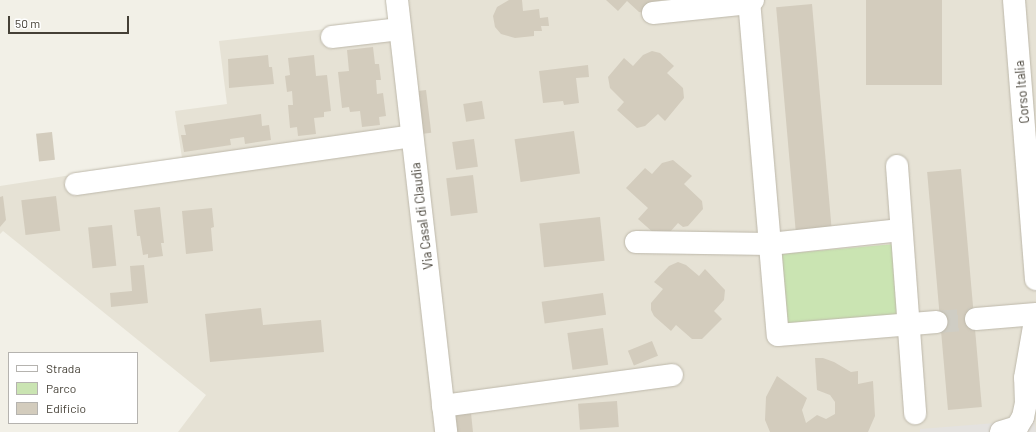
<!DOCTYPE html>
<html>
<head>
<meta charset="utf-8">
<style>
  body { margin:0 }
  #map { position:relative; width:1036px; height:432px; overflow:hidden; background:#f2f0e7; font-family:Barlow,sans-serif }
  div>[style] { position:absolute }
  .residential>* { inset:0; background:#e6e2d5 }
  .green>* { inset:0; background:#cae4b2; transform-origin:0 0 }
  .parking>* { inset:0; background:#e4e2df }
  .building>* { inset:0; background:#d3ccbd; transform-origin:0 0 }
  .minor-tunnel>* { height:22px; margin-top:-11px; transform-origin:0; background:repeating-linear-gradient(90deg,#cfcdc4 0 22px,transparent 0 33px) }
  .roads { filter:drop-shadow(0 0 1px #bdb8aa) drop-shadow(0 0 1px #bdb8aa) }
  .minor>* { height:22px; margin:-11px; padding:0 11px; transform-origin:11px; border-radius:11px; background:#fff }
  span { translate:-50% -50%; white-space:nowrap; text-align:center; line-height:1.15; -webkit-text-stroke:3.5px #fff; paint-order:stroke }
  .street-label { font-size:13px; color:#454036 }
  .legend { position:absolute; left:8px; top:352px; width:130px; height:72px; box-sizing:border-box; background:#fff; border:1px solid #b5b3af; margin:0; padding:5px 7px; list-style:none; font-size:12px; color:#454036 }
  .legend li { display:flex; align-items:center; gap:8px; height:20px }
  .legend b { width:20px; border:1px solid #b5b3af }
  .scale { position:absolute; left:8px; top:16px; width:121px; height:18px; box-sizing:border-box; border:2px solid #454036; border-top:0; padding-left:5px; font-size:12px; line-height:14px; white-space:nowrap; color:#454036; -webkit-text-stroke:3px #fff; paint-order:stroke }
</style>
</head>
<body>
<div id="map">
  <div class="residential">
    <i style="clip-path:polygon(387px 0,1036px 0,1036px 432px,178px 432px,206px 395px,3px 231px,0 234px,0 186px,182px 158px,175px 111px,227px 104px,219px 41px,389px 22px)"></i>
  </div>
  <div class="green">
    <i style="left:895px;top:244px;width:71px;height:114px;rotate:85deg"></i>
  </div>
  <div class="parking">
    <i style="clip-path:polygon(1034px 420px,1036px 432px,920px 432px,920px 429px)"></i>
  </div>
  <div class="building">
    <i style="clip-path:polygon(509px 0,522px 0,523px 11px,539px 9px,540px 18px,548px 17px,549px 26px,541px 26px,542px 31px,534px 31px,534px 36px,515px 38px,501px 34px,495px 27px,493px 16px,497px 7px)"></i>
    <i style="clip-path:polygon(606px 0,661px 0,646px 13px,639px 12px,627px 1px,618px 11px)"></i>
    <i style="left:866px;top:0;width:76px;height:85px"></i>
    <i style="left:812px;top:4px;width:226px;height:36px;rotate:85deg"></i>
    <i style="clip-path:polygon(373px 47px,375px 64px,379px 64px,381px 80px,376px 80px,377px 94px,383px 93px,386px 116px,379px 117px,380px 125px,362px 127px,360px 111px,350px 112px,349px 107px,342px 108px,338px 72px,349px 71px,347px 50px)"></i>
    <i style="clip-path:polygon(652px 51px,660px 53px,674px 66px,667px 73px,683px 88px,684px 98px,665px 121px,658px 114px,645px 126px,637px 128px,617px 110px,624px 102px,610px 88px,608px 77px,624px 58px,633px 66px,643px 55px)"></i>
    <i style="clip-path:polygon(268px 55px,269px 67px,272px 67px,274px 84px,229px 88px,228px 59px)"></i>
    <i style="clip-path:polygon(314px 55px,316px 76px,327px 75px,331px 111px,324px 112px,324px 117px,314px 118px,316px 134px,298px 136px,297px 127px,290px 128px,288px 105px,293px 105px,292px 91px,287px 92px,285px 76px,290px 75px,288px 58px)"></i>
    <i style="clip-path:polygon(588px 65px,589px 77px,576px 78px,579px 103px,564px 105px,563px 101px,543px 103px,539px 71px)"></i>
    <i style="left:426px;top:90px;width:43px;height:16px;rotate:83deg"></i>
    <i style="left:482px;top:101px;width:18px;height:19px;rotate:81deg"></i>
    <i style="clip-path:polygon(261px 114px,262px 126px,269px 125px,271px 140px,245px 144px,244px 137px,230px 139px,231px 145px,184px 152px,181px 135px,186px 135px,184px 125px)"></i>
    <i style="left:574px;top:131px;width:43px;height:60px;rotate:82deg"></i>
    <i style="left:52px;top:132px;width:28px;height:16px;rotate:84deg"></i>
    <i style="left:474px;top:139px;width:28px;height:22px;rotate:82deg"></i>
    <i style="clip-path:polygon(673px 160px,692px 176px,684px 184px,702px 201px,703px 209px,688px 226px,683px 227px,678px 223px,670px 232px,655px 234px,638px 219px,648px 208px,626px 188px,645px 168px,652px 174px,662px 163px)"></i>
    <i style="left:961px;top:169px;width:239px;height:34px;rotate:85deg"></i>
    <i style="left:473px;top:175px;width:38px;height:27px;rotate:83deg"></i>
    <i style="clip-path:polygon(3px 196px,6px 220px,0 227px,0 197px)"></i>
    <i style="left:56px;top:196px;width:35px;height:35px;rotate:83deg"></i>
    <i style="clip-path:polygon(160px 207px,164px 243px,161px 243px,163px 256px,148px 258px,148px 254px,143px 255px,140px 236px,137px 236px,134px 210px)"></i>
    <i style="clip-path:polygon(212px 208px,214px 227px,211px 228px,213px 251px,186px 254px,182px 211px)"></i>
    <i style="left:600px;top:217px;width:44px;height:61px;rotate:84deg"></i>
    <i style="left:112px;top:225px;width:41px;height:24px;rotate:84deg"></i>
    <i style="clip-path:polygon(678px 262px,686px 265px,699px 276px,705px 269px,725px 290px,724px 300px,714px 311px,722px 319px,702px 339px,692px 339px,676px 325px,671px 331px,654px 316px,651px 310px,651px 303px,663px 289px,654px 282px,669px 266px)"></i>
    <i style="clip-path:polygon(144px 265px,148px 303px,111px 307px,110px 293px,132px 291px,130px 266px)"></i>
    <i style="left:603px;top:293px;width:22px;height:62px;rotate:82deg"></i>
    <i style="clip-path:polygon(261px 308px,263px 325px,321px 320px,324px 352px,210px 362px,205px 314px)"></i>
    <i style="left:603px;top:328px;width:37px;height:36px;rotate:82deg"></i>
    <i style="left:652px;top:341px;width:16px;height:26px;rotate:68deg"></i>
    <i style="clip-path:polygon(815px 358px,823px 358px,834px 362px,851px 372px,858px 371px,858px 384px,873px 381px,875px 416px,868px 432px,770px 432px,765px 420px,766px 397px,777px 376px,807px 398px,802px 410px,806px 423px,817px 415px,826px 419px,835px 414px,835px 402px,830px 395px,817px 390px)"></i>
    <i style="left:617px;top:401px;width:26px;height:39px;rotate:86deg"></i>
    <i style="left:471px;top:413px;width:19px;height:20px;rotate:84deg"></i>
  </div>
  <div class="minor-tunnel">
    <i style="left:936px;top:322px;width:40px;rotate:-4.3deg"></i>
  </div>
  <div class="roads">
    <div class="minor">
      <i style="left:397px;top:0;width:435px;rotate:83.5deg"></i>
      <i style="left:749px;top:0;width:336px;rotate:85.1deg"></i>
      <i style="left:778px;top:335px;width:159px;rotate:-4.7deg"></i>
      <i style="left:1014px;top:0;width:280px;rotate:85.5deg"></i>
      <i style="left:653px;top:13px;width:97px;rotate:-5.9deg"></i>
      <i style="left:749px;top:3px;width:5px;rotate:-37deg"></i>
      <i style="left:332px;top:37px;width:68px;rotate:-6.7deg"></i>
      <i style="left:897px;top:166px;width:248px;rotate:85.8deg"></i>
      <i style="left:76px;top:184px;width:339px;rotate:-8.1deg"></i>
      <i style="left:636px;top:242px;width:134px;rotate:0.9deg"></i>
      <i style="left:770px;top:244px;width:122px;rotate:-6.1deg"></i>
      <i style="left:976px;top:319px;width:60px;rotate:-4.8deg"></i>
      <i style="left:443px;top:406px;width:231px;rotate:-7.7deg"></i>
      <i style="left:1001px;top:432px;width:17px;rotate:-17deg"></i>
      <i style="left:1017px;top:427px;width:12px;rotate:-59deg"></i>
      <i style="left:1023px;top:417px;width:14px;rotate:-78deg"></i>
      <i style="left:1026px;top:403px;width:25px;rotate:-92deg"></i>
      <i style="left:1025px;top:378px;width:64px;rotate:-80.1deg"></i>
    </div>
  </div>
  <div class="street-label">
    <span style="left:1022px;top:92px;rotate:-95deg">Corso Italia</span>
    <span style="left:422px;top:216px;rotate:-97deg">Via Casal di Claudia</span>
  </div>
  <ul class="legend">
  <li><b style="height:5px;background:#fff"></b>Strada</li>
  <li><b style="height:11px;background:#cae4b2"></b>Parco</li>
  <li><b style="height:11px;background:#d3ccbd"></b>Edificio</li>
  </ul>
  <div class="scale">50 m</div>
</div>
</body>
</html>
